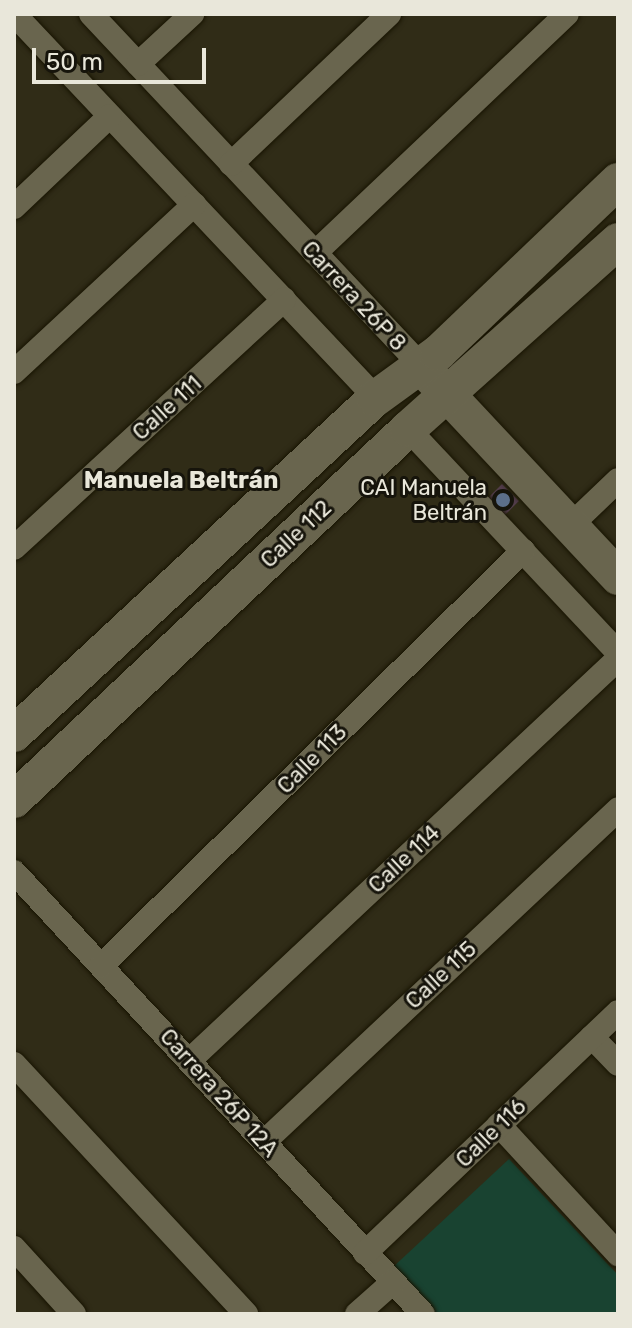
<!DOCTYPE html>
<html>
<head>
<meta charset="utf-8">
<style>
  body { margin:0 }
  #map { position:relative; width:632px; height:1328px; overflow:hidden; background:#302c17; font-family:Rubik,sans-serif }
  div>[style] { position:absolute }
  .green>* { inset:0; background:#194331 }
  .building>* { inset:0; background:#523d4a; transform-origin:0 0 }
  .roads { filter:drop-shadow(0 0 2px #181402) drop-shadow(0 0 2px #181402) }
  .street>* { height:24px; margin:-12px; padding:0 12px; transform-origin:12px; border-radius:12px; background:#69654e }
  .secondary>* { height:36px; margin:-18px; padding:0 18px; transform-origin:18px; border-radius:18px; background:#69654e }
  .dots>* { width:22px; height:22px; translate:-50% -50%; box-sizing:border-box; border:4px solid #16140b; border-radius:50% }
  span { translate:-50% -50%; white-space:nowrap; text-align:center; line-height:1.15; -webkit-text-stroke:6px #16140b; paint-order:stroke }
  .street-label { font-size:22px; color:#e9e7da }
  .poi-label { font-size:22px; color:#e9e7da }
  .right { translate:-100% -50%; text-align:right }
  .neighbourhood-label { font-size:24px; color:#e9e7da; font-weight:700 }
  .frame { position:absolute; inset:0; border:16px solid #e9e7da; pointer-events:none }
  .scale { position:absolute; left:32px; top:48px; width:174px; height:36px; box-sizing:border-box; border:4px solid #e9e7da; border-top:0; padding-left:10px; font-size:24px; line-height:28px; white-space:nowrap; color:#e9e7da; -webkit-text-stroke:6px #16140b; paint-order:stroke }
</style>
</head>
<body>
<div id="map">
  <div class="green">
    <i style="clip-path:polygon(509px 1159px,618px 1275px,618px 1314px,435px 1314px,392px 1268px)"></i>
  </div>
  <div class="building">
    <i style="left:502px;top:484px;width:24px;height:22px;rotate:45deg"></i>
  </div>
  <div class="roads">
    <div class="street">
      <i style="left:14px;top:14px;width:528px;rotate:46.69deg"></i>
      <i style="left:91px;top:14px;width:482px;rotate:46.8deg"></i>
      <i style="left:138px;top:64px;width:74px;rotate:-42.8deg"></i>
      <i style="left:231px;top:164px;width:218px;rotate:-43.5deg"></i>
      <i style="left:14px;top:207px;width:132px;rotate:-43.5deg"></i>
      <i style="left:315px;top:253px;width:347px;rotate:-43.5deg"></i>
      <i style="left:14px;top:372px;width:246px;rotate:-42.9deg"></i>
      <i style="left:408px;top:429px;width:307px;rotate:46.8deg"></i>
      <i style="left:570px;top:526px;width:66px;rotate:-43.8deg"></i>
      <i style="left:14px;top:548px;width:367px;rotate:-42.6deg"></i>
      <i style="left:14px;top:872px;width:602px;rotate:47.22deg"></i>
      <i style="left:101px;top:966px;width:592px;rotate:-44.52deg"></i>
      <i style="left:592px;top:1037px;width:37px;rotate:46deg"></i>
      <i style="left:191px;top:1059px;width:585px;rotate:-43.13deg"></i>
      <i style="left:14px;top:1064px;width:341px;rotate:47.1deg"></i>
      <i style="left:499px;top:1125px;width:176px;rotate:47.3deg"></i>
      <i style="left:264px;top:1142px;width:486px;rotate:-43.2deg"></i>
      <i style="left:14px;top:1248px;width:89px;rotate:47.7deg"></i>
      <i style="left:365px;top:1253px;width:349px;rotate:-43.6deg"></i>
      <i style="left:357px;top:1314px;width:48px;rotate:-41.6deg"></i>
    </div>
    <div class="secondary">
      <i style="left:431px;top:377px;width:274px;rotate:46.9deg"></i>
      <i style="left:14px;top:734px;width:494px;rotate:-42.9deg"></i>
      <i style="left:376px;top:398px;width:77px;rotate:-36deg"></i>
      <i style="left:438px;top:353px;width:249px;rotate:-43.7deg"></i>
      <i style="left:14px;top:800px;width:541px;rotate:-43.28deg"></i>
      <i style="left:408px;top:429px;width:282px;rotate:-41.8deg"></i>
    </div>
  </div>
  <div class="dots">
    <i style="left:503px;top:500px;background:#5c6f8a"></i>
  </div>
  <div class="street-label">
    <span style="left:354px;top:296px;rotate:47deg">Carrera 26P 8</span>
    <span style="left:167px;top:408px;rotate:-42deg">Calle 111</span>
    <span style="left:296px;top:534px;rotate:-43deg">Calle 112</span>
    <span style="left:312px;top:759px;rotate:-45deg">Calle 113</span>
    <span style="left:404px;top:859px;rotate:-43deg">Calle 114</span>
    <span style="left:441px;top:975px;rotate:-43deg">Calle 115</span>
    <span style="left:219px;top:1093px;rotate:48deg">Carrera 26P 12A</span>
    <span style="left:491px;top:1133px;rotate:-44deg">Calle 116</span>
  </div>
  <div class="poi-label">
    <span class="right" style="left:487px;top:500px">CAI Manuela<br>Beltrán</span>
  </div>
  <div class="neighbourhood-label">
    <span style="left:181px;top:481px">Manuela Beltrán</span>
  </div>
  <div class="frame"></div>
  <div class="scale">50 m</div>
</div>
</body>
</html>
